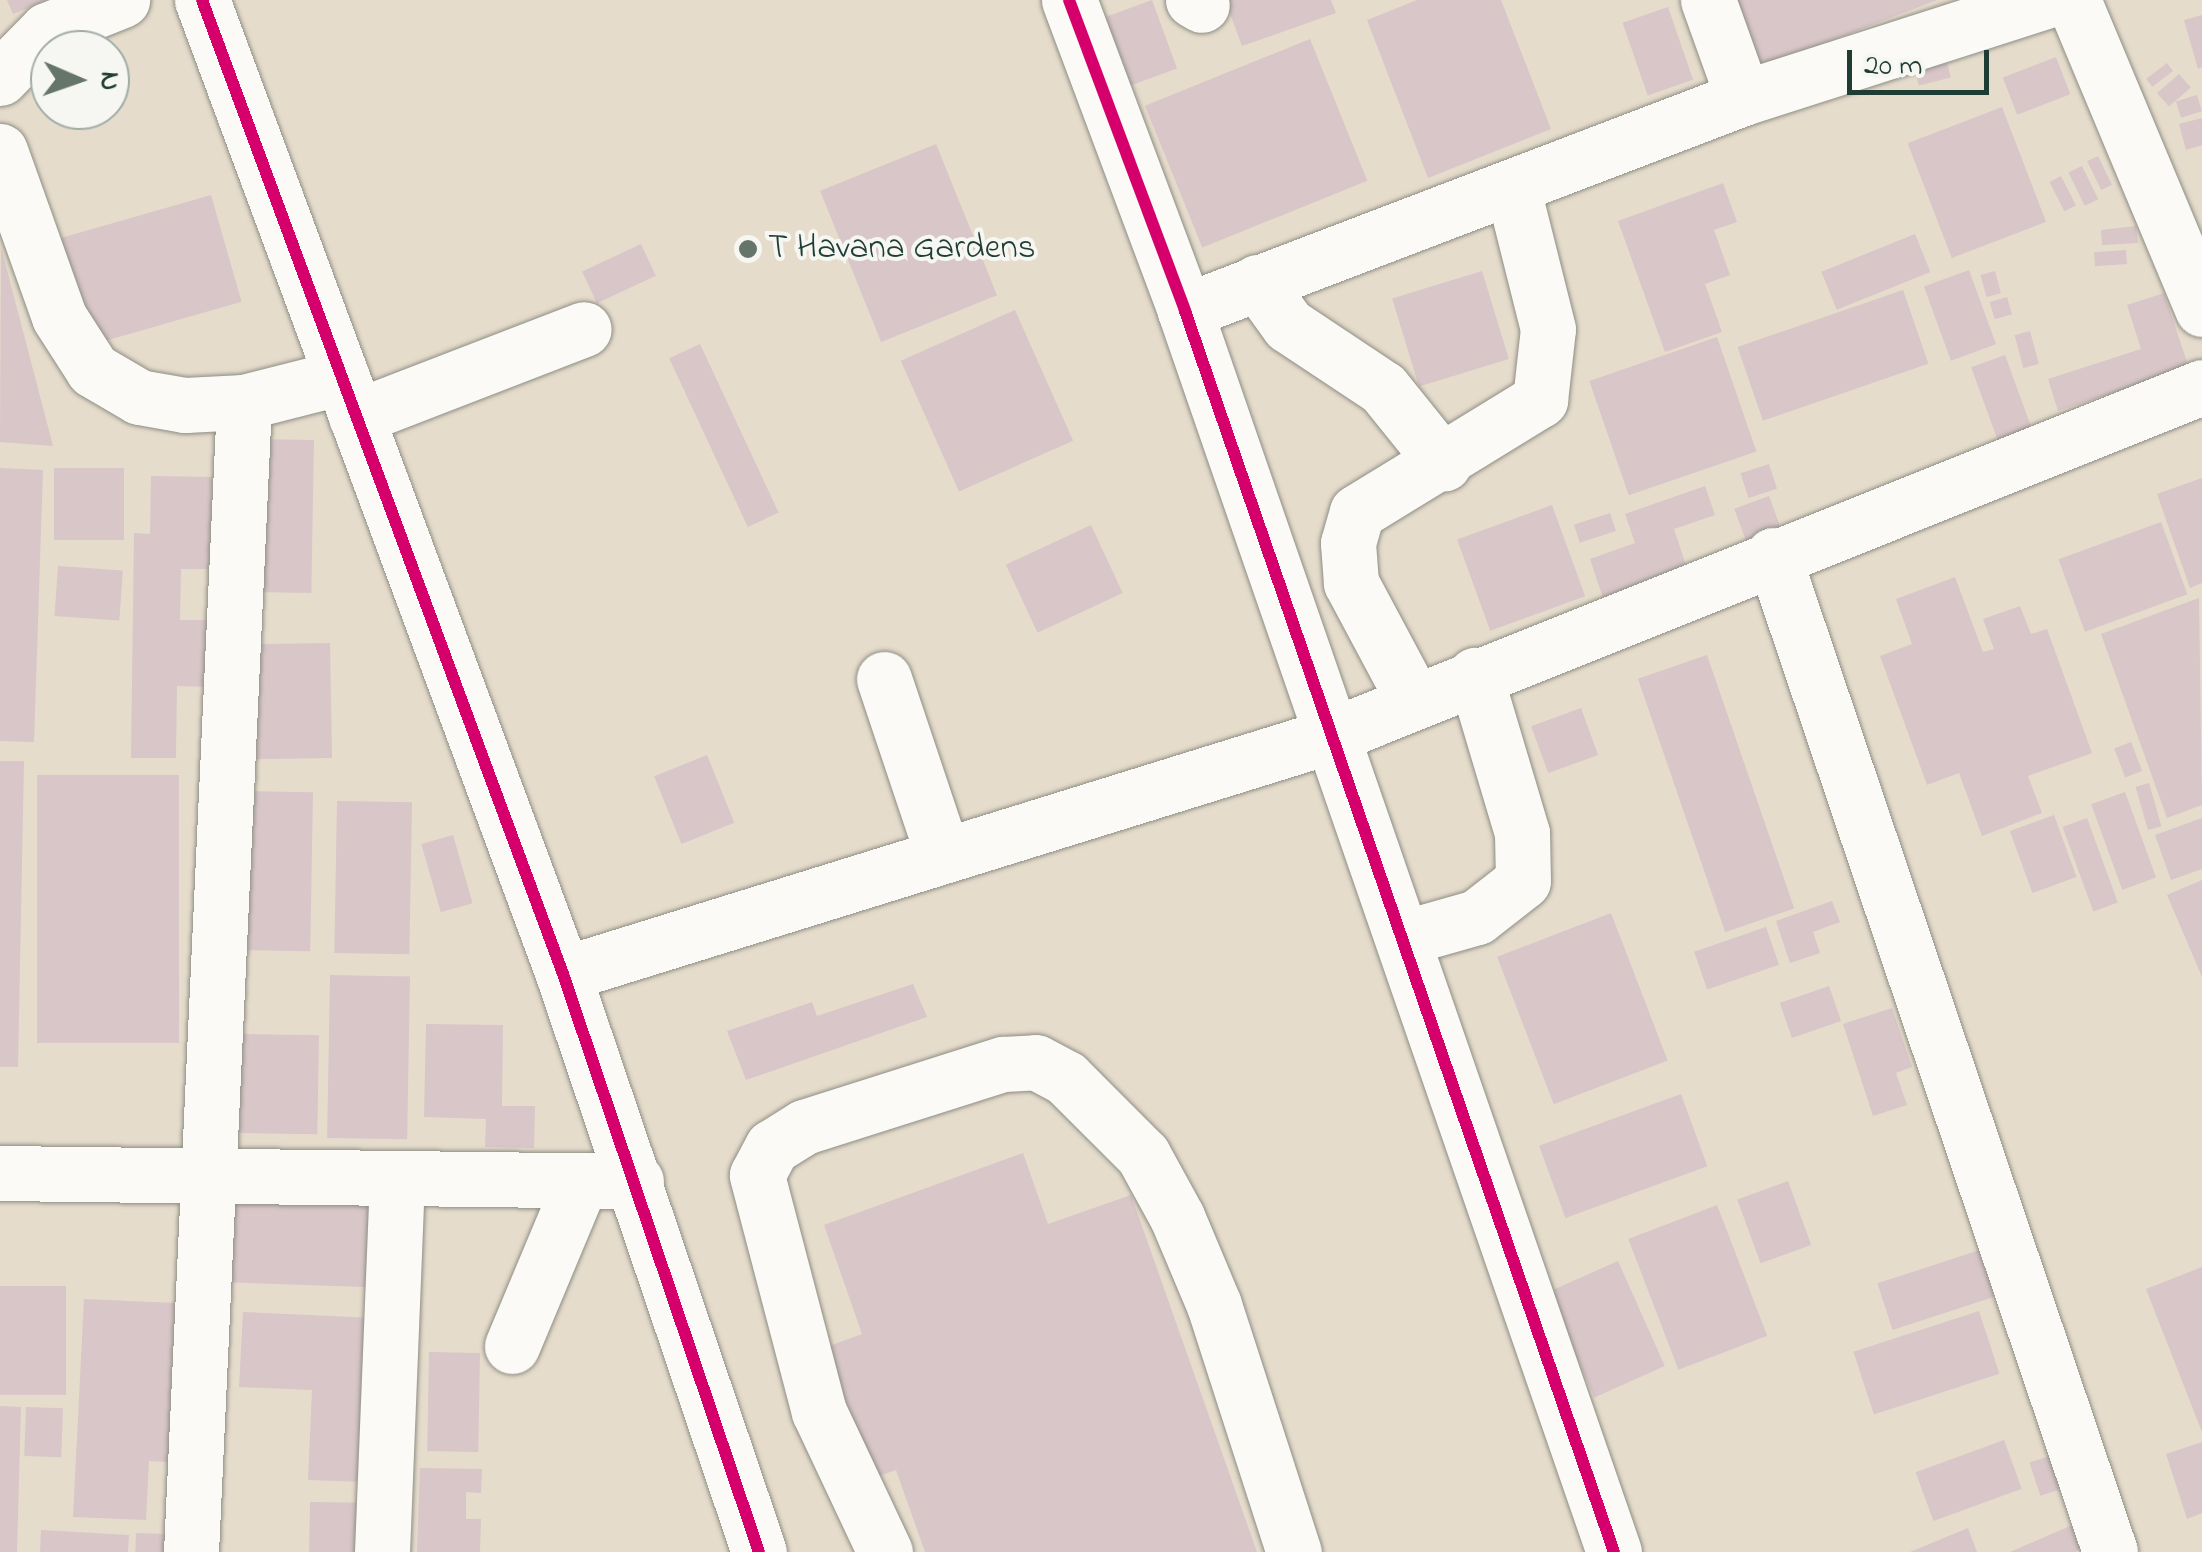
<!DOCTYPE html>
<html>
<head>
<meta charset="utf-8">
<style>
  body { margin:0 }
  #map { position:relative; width:2202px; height:1552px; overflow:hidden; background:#e6dccc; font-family:"Indie Flower",sans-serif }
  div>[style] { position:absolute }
  .building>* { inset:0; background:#d8c6c8; transform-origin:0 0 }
  .roads { filter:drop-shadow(0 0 2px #8d8e84) drop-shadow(0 0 2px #8d8e84) }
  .minor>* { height:55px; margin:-27.5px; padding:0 27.5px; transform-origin:27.5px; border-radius:27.5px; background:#fbfaf7 }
  .cycleway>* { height:12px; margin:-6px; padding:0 6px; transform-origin:6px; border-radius:6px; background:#d6006c }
  .dots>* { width:28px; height:28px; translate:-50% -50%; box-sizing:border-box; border:5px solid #f6f6f2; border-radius:50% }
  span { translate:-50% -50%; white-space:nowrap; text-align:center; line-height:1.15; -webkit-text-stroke:8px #f6f6f2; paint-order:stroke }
  .poi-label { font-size:35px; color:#1f3d34 }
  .left { translate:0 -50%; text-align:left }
  .north { position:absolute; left:30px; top:30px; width:100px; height:100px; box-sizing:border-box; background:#f6f6f2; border:2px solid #a0aca6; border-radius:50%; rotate:92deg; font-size:28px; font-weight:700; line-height:40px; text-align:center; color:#1f3d34 }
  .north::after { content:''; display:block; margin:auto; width:35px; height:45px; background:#657569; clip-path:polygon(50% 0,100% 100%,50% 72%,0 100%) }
  .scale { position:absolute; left:1847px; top:50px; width:142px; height:45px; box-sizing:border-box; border:5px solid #1f3d34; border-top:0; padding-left:12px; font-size:30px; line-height:35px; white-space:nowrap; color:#1f3d34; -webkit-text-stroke:8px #f6f6f2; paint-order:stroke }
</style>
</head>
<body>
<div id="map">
  <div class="building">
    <i style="clip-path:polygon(7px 0,47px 0,13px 14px)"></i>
    <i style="left:1152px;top:0;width:73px;height:56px;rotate:70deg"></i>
    <i style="clip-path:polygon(1225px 0,1331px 0,1336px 13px,1242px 46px)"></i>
    <i style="clip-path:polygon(1417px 0,1501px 0,1551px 129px,1428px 178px,1367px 20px)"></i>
    <i style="clip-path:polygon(1725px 0,1937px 0,1752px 71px)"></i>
    <i style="left:1668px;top:7px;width:77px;height:48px;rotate:71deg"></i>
    <i style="clip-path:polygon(2202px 15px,2202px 67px,2198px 69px,2184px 20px)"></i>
    <i style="left:1310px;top:39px;width:153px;height:178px;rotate:68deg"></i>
    <i style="left:2056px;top:57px;width:40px;height:57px;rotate:69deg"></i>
    <i style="left:1947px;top:62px;width:16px;height:33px;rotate:76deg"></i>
    <i style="left:2167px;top:63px;width:10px;height:26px;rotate:53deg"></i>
    <i style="left:2179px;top:74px;width:18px;height:29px;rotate:49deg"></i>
    <i style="left:2197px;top:95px;width:17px;height:22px;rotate:73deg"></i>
    <i style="left:2002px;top:107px;width:123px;height:101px;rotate:69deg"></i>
    <i style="clip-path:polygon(2202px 118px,2202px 145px,2186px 150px,2179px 124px)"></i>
    <i style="left:936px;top:144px;width:163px;height:125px;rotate:68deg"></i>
    <i style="left:2098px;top:156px;width:32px;height:12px;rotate:64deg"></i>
    <i style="left:2082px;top:166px;width:37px;height:15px;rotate:64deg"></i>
    <i style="left:2061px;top:176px;width:33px;height:13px;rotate:63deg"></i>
    <i style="clip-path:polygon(1723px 183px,1737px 222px,1714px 230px,1730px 275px,1705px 284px,1722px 332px,1665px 352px,1618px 221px)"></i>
    <i style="left:211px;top:195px;width:111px;height:156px;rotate:74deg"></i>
    <i style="clip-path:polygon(2136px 226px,2138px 243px,2102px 245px,2101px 230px)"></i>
    <i style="left:1915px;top:234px;width:41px;height:101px;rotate:68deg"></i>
    <i style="left:641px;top:244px;width:35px;height:65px;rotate:65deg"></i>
    <i style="clip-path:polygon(1px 247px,53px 446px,0 442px)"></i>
    <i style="left:2126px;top:250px;width:14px;height:32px;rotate:86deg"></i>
    <i style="left:1969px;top:270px;width:79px;height:48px;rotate:70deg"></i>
    <i style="left:1482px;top:271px;width:92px;height:94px;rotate:73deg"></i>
    <i style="left:1995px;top:271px;width:23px;height:15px;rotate:75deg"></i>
    <i style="left:1903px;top:290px;width:78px;height:175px;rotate:71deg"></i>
    <i style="clip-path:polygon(2164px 293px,2189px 368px,2058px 411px,2048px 379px,2141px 349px,2127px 305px)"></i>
    <i style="left:2007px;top:297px;width:18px;height:18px;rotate:74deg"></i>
    <i style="left:1015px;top:310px;width:143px;height:125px;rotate:66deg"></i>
    <i style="left:2030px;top:331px;width:34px;height:16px;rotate:75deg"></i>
    <i style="left:1717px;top:337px;width:121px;height:135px;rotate:71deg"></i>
    <i style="left:700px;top:344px;width:186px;height:34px;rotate:65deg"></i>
    <i style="left:2005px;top:355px;width:95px;height:36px;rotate:70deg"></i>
    <i style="left:256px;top:439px;width:58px;height:153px;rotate:1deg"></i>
    <i style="left:1769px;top:464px;width:26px;height:30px;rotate:72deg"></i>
    <i style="clip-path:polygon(0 468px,43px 470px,34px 742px,0 741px)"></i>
    <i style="left:54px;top:468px;width:70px;height:72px"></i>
    <i style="clip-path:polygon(151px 476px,212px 477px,211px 569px,181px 569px,180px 620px,210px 620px,209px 687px,177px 686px,176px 758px,131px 758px,134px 533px,150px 534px)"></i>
    <i style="clip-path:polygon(2202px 478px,2202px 583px,2190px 588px,2157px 494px)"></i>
    <i style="clip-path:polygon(1705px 486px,1715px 515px,1674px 529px,1688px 571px,1604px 601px,1590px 559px,1635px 543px,1625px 514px)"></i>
    <i style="left:1769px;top:496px;width:47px;height:37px;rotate:70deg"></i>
    <i style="left:1552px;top:505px;width:97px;height:101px;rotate:70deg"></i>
    <i style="left:1610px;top:513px;width:19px;height:38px;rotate:72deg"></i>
    <i style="left:2161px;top:522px;width:77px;height:109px;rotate:70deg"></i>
    <i style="left:1091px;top:525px;width:75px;height:94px;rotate:65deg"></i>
    <i style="left:58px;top:566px;width:65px;height:50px;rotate:4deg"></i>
    <i style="clip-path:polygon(1955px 577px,1983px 652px,1994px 649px,1983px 619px,2020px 606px,2031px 634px,2047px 629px,2092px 753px,2028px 776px,2042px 813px,1982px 836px,1959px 773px,1927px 785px,1880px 656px,1912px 644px,1896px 599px)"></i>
    <i style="clip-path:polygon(2199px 598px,2202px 805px,2167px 818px,2101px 634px)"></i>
    <i style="left:330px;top:643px;width:115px;height:92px;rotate:89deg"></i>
    <i style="left:1707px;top:655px;width:268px;height:73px;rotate:71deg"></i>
    <i style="left:1581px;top:708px;width:50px;height:53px;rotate:70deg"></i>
    <i style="left:2131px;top:742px;width:31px;height:18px;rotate:69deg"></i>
    <i style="left:707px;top:755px;width:73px;height:57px;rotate:68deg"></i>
    <i style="clip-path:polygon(0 761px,24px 761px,18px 1067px,0 1067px)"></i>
    <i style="left:37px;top:775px;width:142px;height:268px"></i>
    <i style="left:2149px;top:783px;width:45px;height:14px;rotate:74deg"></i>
    <i style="left:237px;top:791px;width:76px;height:159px;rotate:1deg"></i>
    <i style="left:2125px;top:792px;width:91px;height:36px;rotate:70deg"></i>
    <i style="left:337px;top:801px;width:75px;height:152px;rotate:1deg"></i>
    <i style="left:2054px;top:815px;width:66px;height:47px;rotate:70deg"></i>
    <i style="left:2087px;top:818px;width:90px;height:26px;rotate:70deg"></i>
    <i style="clip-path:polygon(2202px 818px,2202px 869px,2171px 880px,2155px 835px)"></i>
    <i style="left:453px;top:835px;width:71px;height:33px;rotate:74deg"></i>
    <i style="clip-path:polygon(2202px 880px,2202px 977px,2167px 895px)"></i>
    <i style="clip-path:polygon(1832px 901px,1840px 922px,1813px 932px,1820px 953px,1790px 963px,1776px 921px)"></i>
    <i style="left:1611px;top:913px;width:158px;height:122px;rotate:69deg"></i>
    <i style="left:1766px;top:927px;width:40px;height:76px;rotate:71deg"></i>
    <i style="left:330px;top:975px;width:80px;height:163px;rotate:1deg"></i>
    <i style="clip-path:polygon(913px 984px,927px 1017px,746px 1080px,727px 1031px,812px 1002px,817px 1016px)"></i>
    <i style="left:1829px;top:986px;width:37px;height:52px;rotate:71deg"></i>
    <i style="clip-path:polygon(1892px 1008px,1912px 1067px,1896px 1073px,1907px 1105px,1873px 1116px,1843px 1024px)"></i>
    <i style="clip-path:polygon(426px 1024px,503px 1025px,502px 1106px,535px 1106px,534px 1148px,485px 1147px,486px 1119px,424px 1117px)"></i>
    <i style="left:241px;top:1034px;width:78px;height:99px;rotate:1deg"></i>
    <i style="left:1681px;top:1094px;width:77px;height:151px;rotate:70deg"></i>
    <i style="clip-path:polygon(1023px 1153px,1048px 1224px,1131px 1195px,1257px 1552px,925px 1552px,896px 1470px,868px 1480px,821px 1349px,862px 1334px,824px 1225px)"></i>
    <i style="left:1788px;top:1181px;width:68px;height:54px;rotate:70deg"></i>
    <i style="left:220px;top:1200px;width:154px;height:82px;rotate:2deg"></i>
    <i style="left:1717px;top:1205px;width:140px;height:95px;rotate:69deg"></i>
    <i style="left:1983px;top:1249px;width:49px;height:111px;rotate:72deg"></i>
    <i style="left:1618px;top:1261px;width:115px;height:77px;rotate:66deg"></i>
    <i style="clip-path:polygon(2202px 1267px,2202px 1432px,2146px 1289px)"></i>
    <i style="left:0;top:1286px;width:66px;height:109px"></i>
    <i style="clip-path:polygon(84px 1299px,175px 1303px,170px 1410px,188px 1411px,186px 1463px,149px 1461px,146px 1520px,73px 1517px)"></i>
    <i style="left:1979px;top:1311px;width:66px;height:132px;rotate:72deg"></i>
    <i style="clip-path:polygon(243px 1312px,373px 1318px,366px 1482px,308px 1480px,312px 1390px,239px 1387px)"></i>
    <i style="left:429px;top:1352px;width:51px;height:99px;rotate:1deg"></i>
    <i style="clip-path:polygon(0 1406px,21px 1407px,17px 1552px,0 1552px)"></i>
    <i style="left:26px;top:1407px;width:37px;height:49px;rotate:2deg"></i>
    <i style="left:2004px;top:1440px;width:52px;height:94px;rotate:70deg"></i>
    <i style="clip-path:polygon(2202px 1442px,2202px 1513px,2187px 1519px,2166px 1454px)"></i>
    <i style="left:2059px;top:1453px;width:35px;height:31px;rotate:72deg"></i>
    <i style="clip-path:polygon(420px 1468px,482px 1469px,481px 1493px,466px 1492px,466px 1519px,481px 1519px,480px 1552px,417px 1552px)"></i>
    <i style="left:310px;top:1502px;width:50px;height:50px;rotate:1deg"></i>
    <i style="clip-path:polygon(2084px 1520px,2092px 1540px,2075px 1552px,2010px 1552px)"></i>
    <i style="clip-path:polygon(1968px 1528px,1977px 1552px,1910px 1552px)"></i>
    <i style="clip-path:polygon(41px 1530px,129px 1535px,128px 1552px,40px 1552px)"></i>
    <i style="left:136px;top:1533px;width:30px;height:19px;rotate:2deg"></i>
  </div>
  <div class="roads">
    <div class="minor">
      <i style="left:202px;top:0;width:1039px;rotate:69.66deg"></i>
      <i style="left:563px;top:974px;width:610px;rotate:71.27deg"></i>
      <i style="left:1069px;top:0;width:332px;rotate:69.5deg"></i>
      <i style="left:1185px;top:311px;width:1313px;rotate:70.93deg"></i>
      <i style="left:1193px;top:0;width:10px;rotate:29deg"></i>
      <i style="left:1708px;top:0;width:104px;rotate:70.3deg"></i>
      <i style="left:2073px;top:0;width:335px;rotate:67.3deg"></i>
      <i style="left:0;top:78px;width:67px;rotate:-45.6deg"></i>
      <i style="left:47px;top:30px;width:81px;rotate:-21.8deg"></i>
      <i style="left:0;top:151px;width:176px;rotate:70.4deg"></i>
      <i style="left:59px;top:317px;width:63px;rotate:57.3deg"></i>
      <i style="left:93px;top:370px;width:53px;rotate:30.4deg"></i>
      <i style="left:139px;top:397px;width:47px;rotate:9.9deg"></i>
      <i style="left:185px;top:405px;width:59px;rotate:-2.9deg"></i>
      <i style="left:244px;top:402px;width:101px;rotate:-14.3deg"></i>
      <i style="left:1257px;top:282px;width:53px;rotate:54.2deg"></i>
      <i style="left:1288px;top:325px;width:114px;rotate:33.6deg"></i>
      <i style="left:1383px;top:388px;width:97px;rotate:51.2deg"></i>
      <i style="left:1185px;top:311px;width:597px;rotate:-20.89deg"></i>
      <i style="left:1743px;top:98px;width:321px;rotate:-17.8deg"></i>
      <i style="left:356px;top:417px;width:244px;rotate:-21.1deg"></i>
      <i style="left:1773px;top:555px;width:1052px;rotate:71.32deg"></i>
      <i style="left:884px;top:679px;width:186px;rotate:71.5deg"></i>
      <i style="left:1413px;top:699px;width:132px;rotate:-118.1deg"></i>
      <i style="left:1351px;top:583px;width:40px;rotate:-94.3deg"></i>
      <i style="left:1348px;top:543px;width:32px;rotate:-74deg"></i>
      <i style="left:1357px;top:512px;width:215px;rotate:-31.5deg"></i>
      <i style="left:1540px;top:400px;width:71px;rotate:-83.6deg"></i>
      <i style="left:1548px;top:329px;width:147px;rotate:-104.1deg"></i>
      <i style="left:1403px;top:938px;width:77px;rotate:-15.8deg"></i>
      <i style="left:1477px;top:917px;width:58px;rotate:-38deg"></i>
      <i style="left:1523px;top:881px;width:48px;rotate:-91.2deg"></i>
      <i style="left:1522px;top:833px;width:165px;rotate:-106.6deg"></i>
      <i style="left:563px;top:974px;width:806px;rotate:-17.24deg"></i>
      <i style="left:1333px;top:735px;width:936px;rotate:-21.82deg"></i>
      <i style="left:0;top:1173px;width:636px;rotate:0.72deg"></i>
      <i style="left:512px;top:1346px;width:179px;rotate:-67.3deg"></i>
      <i style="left:191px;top:1552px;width:1151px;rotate:-87.36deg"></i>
      <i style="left:382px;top:1552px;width:370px;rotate:-87.7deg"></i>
      <i style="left:885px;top:1552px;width:155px;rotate:-115.2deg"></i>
      <i style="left:819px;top:1412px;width:245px;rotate:-104.7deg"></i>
      <i style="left:757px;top:1175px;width:32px;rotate:-62deg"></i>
      <i style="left:772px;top:1147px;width:38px;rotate:-32deg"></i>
      <i style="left:804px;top:1127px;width:209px;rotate:-17.6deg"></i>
      <i style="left:1003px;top:1064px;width:33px;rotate:-3deg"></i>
      <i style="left:1036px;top:1062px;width:34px;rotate:28deg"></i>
      <i style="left:1066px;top:1078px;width:109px;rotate:45deg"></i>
      <i style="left:1143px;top:1155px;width:71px;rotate:61.3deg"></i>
      <i style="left:1177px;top:1217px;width:95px;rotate:67.2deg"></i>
      <i style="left:1214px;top:1305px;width:260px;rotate:72.1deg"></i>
    </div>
  </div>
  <div class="cycleway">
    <i style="left:202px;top:0;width:1039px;rotate:69.66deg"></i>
    <i style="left:563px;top:974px;width:610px;rotate:71.27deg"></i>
    <i style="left:1069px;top:0;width:332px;rotate:69.5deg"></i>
    <i style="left:1185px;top:311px;width:1313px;rotate:70.93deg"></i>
  </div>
  <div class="dots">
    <i style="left:748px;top:249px;background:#657569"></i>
  </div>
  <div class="poi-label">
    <span class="left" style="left:768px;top:249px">T Havana Gardens</span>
  </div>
  <div class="north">N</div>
  <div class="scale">20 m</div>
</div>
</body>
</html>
